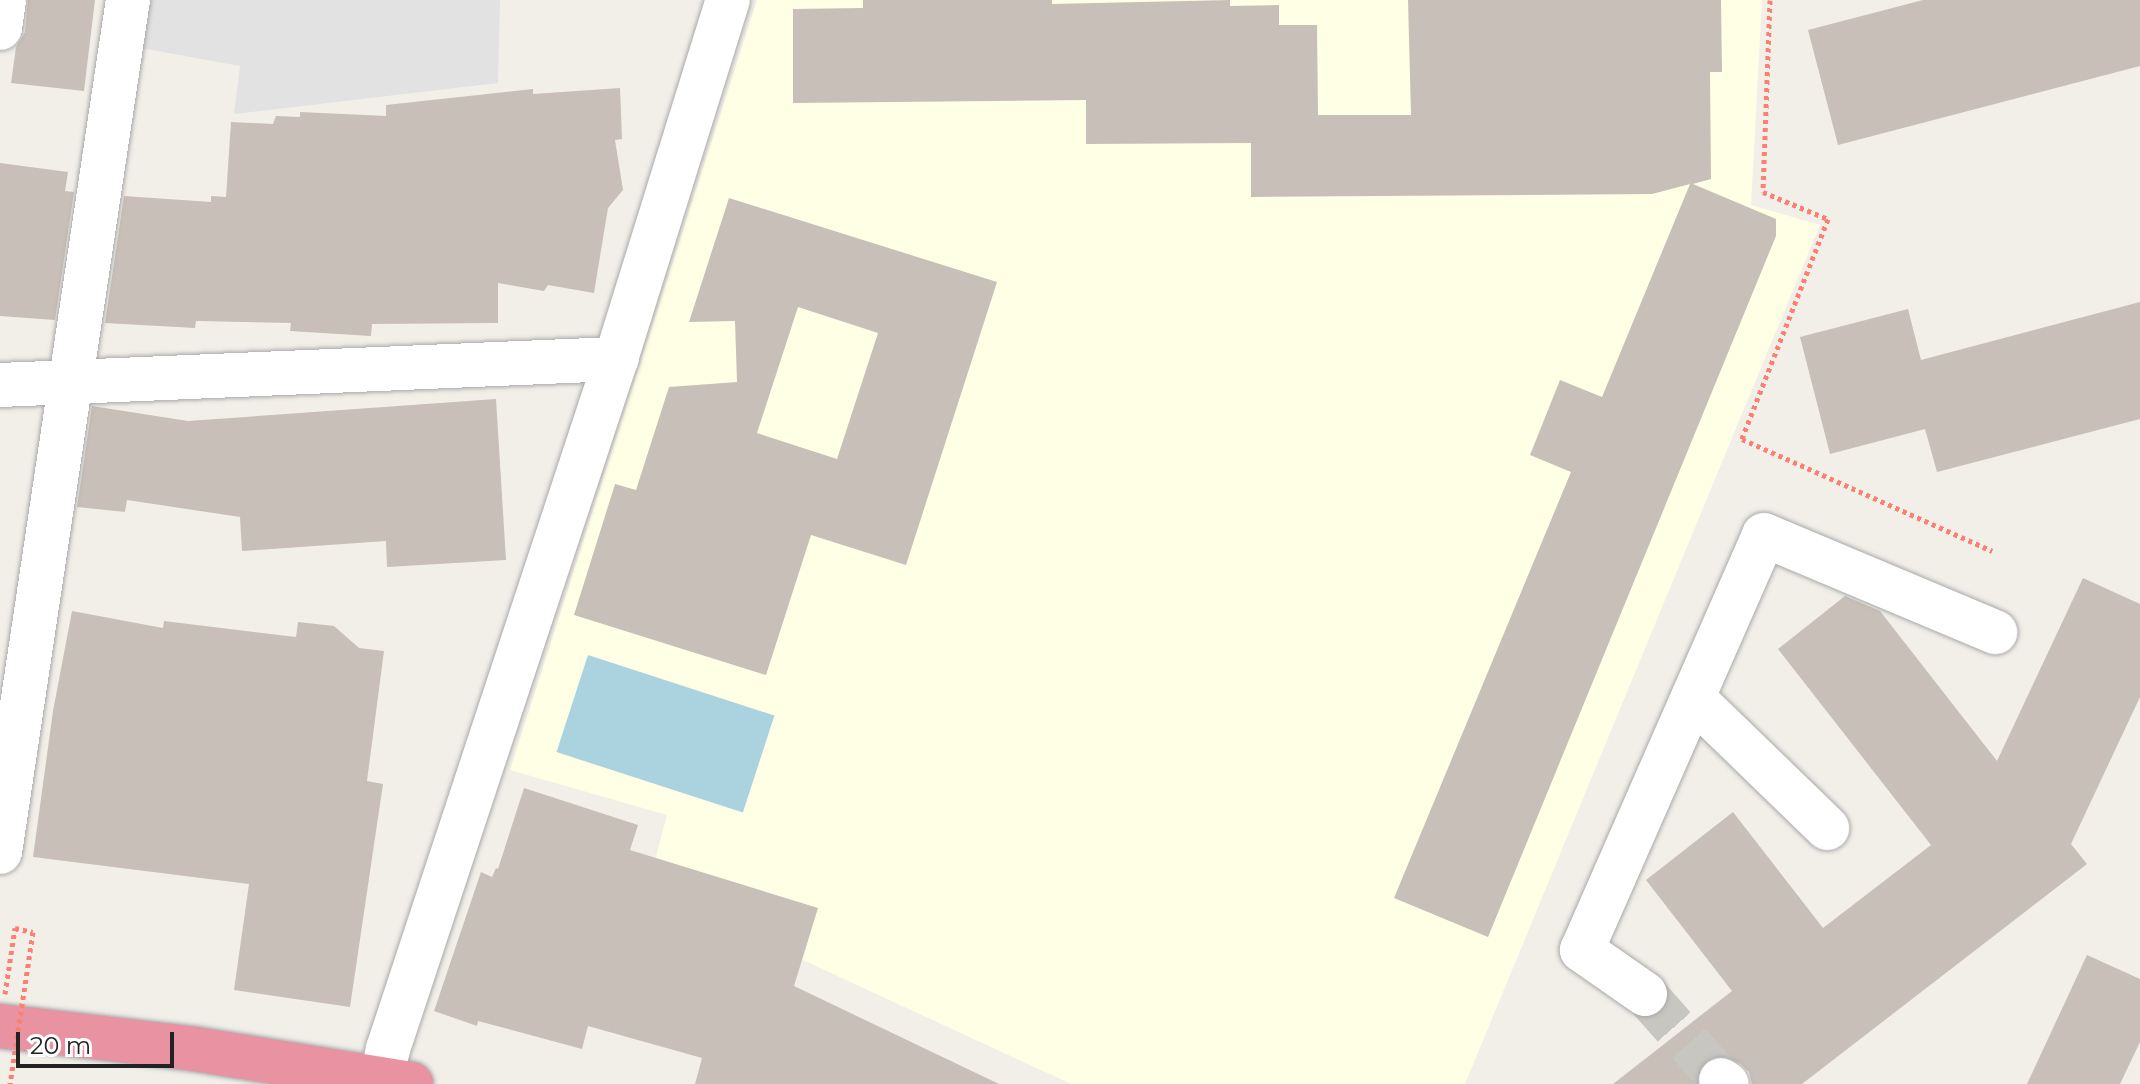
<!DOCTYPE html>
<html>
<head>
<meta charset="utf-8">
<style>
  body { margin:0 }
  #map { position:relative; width:2140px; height:1084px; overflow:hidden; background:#f2efe9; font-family:Montserrat,sans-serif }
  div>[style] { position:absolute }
  .education>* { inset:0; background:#ffffe5 }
  .parking>* { inset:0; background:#e2e2e2 }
  .water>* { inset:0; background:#aad3df; transform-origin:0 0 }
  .building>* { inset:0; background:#c7bfb8 }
  .minor-tunnel>* { height:44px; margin-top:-22px; transform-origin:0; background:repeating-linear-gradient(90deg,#c8c6c1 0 44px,transparent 0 66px) }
  .path>* { height:5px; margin-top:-2.5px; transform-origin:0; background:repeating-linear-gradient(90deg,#fa8072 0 4px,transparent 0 8px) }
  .roads { filter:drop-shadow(0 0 2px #a9a9a9) drop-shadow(0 0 2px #a9a9a9) }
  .minor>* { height:44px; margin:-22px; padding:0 22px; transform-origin:22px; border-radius:22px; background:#fff }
  .highway>* { height:44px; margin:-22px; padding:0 22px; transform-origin:22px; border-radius:22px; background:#e892a2 }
  .path-bridge>* { height:5px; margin-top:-2.5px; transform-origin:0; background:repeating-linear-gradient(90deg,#fa8072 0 4px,transparent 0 8px) }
  span { translate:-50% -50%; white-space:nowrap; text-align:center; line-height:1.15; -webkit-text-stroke:7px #fff; paint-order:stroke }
  .scale { position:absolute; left:16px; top:1032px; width:158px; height:36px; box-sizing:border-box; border:4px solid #222; border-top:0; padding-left:10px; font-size:24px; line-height:28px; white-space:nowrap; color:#222; -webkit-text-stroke:6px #fff; paint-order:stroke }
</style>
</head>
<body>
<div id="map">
  <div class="education">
    <i style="clip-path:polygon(757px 0,1762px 0,1751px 205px,1820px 225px,1465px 1084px,1071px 1084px,805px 961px,643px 906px,667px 815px,510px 770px)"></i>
  </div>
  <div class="parking">
    <i style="clip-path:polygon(147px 0,500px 0,498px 83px,234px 114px,240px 66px,141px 48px)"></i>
  </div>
  <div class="water">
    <i style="left:588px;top:655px;width:196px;height:102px;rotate:18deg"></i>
  </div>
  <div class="building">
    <i style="clip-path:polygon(28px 0,95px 0,84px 91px,11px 83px,16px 47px,25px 32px)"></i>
    <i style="clip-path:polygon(863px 0,1052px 0,1052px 4px,1230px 0,1230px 6px,1279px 5px,1279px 25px,1317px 25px,1318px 115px,1411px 115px,1408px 0,1721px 0,1722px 72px,1710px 72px,1711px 179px,1693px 184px,1776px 219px,1776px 236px,1488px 937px,1394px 898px,1571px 472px,1530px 455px,1560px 380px,1602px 397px,1690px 184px,1652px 194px,1251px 197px,1251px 143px,1086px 144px,1086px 100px,793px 103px,793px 9px,863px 8px)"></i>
    <i style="clip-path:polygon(1923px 0,2140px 0,2140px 66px,1838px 145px,1808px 30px)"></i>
    <i style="clip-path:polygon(620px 88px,622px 139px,615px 140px,623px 190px,608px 208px,594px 293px,548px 285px,544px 291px,498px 283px,498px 323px,372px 324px,371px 336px,290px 331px,291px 323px,196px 321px,195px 328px,105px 323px,124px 196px,211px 202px,211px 196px,226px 197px,231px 122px,273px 124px,276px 116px,300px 117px,300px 112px,386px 116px,386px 105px,533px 89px,533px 94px)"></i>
    <i style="clip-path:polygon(0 163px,68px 172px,65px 191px,74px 192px,55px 320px,0 316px)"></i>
    <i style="clip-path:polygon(evenodd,729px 198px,997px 282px,906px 565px,811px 535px,766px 675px,574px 615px,615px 484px,636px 490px,669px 387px,737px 382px,735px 321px,689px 322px,729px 198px,798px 307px,878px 333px,837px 459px,757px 433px,798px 307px)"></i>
    <i style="clip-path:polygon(2140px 302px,2140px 419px,1937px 472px,1925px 429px,1830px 454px,1800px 337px,1908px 309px,1921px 360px)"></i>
    <i style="clip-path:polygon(496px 399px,506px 560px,387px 567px,386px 541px,242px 551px,240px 517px,127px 500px,125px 512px,77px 507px,92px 406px,188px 421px)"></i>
    <i style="clip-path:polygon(2083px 578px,2140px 604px,2140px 697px,2071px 844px,2087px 864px,1802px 1084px,1752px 1084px,1749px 1072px,1741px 1064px,1722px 1055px,1709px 1058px,1701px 1066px,1697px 1084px,1613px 1084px,1732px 991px,1646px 880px,1733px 812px,1823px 928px,1931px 845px,1778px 649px,1845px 596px,1880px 611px,1997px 761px)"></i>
    <i style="clip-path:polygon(72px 611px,163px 628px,164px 621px,296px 637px,298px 622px,334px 626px,359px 648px,384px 651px,367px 781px,383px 784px,350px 1007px,234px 990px,249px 884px,33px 857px,53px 711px)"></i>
    <i style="clip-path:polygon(524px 788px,638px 825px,630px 850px,818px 908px,794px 986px,999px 1084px,695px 1084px,702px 1058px,588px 1026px,582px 1049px,478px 1021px,477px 1026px,434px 1011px,481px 872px,492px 877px,496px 868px,498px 869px)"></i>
    <i style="clip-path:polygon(2087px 955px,2140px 979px,2140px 1042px,2120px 1084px,2027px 1084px)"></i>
  </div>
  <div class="minor-tunnel">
    <i style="left:1645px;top:994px;width:115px;rotate:48.5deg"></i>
  </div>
  <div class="path">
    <i style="left:1770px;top:0;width:192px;rotate:92.1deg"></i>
    <i style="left:1763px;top:192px;width:70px;rotate:22.6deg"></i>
    <i style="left:1828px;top:219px;width:236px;rotate:111.4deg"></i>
    <i style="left:1742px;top:439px;width:274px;rotate:24.1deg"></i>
  </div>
  <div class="roads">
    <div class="minor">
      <i style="left:0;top:28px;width:28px;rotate:-82deg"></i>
      <i style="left:0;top:385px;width:617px;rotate:-2.42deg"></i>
      <i style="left:1693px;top:698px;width:187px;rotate:44.1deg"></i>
      <i style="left:0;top:852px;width:862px;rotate:-81.46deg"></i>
      <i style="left:1645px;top:994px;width:77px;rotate:-145.1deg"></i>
      <i style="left:1582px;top:950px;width:453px;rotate:-66.3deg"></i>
      <i style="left:1764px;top:535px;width:251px;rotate:22.8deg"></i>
      <i style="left:1721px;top:1080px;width:7px;rotate:34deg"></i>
      <i style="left:381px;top:1084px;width:36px;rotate:-79deg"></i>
      <i style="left:388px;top:1049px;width:727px;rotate:-71.71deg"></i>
      <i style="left:616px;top:359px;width:376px;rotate:-72.7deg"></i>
    </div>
    <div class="highway">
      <i style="left:0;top:1026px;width:196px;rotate:6.7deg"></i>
      <i style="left:195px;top:1049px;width:219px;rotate:9.2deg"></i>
    </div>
  </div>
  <div class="path-bridge">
    <i style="left:5px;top:994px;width:67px;rotate:-81.4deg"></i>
    <i style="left:15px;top:928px;width:18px;rotate:13deg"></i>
    <i style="left:33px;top:932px;width:154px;rotate:98.6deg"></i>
  </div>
  <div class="scale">20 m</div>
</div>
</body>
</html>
